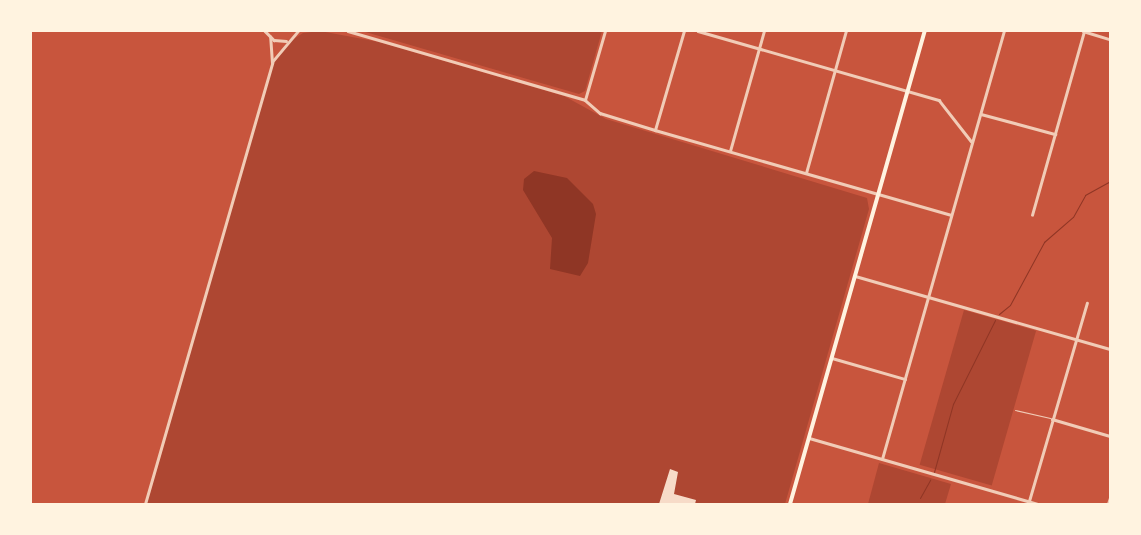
<!DOCTYPE html>
<html>
<head>
<meta charset="utf-8">
<style>
  body { margin:0 }
  #map { position:relative; width:1141px; height:535px; overflow:hidden; background:#c8553d; font-family:Figtree,sans-serif }
  div>[style] { position:absolute }
  .green>* { inset:0; background:#ae4732; transform-origin:0 0 }
  .water>* { inset:0; background:#8f3625 }
  .stream>* { height:1px; margin:-0.5px; padding:0 0.5px; transform-origin:0.5px; border-radius:0.5px; background:#8f3625 }
  .building>* { inset:0; background:#f7dbc8 }
  .service>* { height:1px; margin:-0.5px; padding:0 0.5px; transform-origin:0.5px; border-radius:0.5px; background:#f1ccb7 }
  .minor>* { height:2.5px; margin:-1.25px; padding:0 1.25px; transform-origin:1.25px; border-radius:1.25px; background:#f1ccb7 }
  .tertiary>* { height:3px; margin:-1.5px; padding:0 1.5px; transform-origin:1.5px; border-radius:1.5px; background:#f1ccb7 }
  .secondary>* { height:4px; margin:-2px; padding:0 2px; transform-origin:2px; border-radius:2px; background:#fff3e0 }
  span { translate:-50% -50%; white-space:nowrap; text-align:center; line-height:1.15; -webkit-text-stroke:4px #fff3e0; paint-order:stroke }
  .frame { position:absolute; inset:0; border:32px solid #fff3e0; pointer-events:none }
</style>
</head>
<body>
<div id="map">
  <div class="green">
    <i style="clip-path:polygon(320px 31px,379px 42px,564px 96px,606px 119px,867px 198px,869px 209px,785px 504px,147px 504px,273px 65px,286px 44px,303px 33px)"></i>
    <i style="clip-path:polygon(362px 31px,602px 31px,585px 91px,579px 94px)"></i>
    <i style="left:964px;top:310px;width:75px;height:161px;rotate:16deg"></i>
    <i style="clip-path:polygon(879px 463px,951px 484px,945px 504px,868px 504px)"></i>
  </div>
  <div class="water">
    <i style="clip-path:polygon(534px 171px,567px 178px,593px 204px,596px 214px,588px 263px,580px 276px,550px 269px,552px 238px,523px 190px,524px 179px)"></i>
  </div>
  <div class="stream">
    <i style="left:999px;top:314px;width:14px;rotate:-39deg"></i>
    <i style="left:1010px;top:305px;width:72px;rotate:-61.6deg"></i>
    <i style="left:1044px;top:242px;width:38px;rotate:-41deg"></i>
    <i style="left:1073px;top:217px;width:25px;rotate:-61deg"></i>
    <i style="left:1085px;top:195px;width:29px;rotate:-29deg"></i>
    <i style="left:934px;top:472px;width:71px;rotate:-74.4deg"></i>
    <i style="left:953px;top:404px;width:94px;rotate:-63.4deg"></i>
    <i style="left:920px;top:498px;width:21px;rotate:-61deg"></i>
  </div>
  <div class="building">
    <i style="clip-path:polygon(670px 469px,678px 472px,674px 494px,696px 500px,695px 504px,659px 504px)"></i>
  </div>
  <div class="service">
    <i style="left:1015px;top:410px;width:36px;rotate:13deg"></i>
  </div>
  <div class="minor">
    <i style="left:265px;top:31px;width:13px;rotate:45deg"></i>
    <i style="left:274px;top:40px;width:12px;rotate:5deg"></i>
    <i style="left:348px;top:31px;width:247px;rotate:16.2deg"></i>
    <i style="left:585px;top:100px;width:20px;rotate:41deg"></i>
    <i style="left:600px;top:113px;width:58px;rotate:17.2deg"></i>
    <i style="left:655px;top:130px;width:308px;rotate:16deg"></i>
    <i style="left:698px;top:31px;width:251px;rotate:16deg"></i>
    <i style="left:939px;top:100px;width:52px;rotate:52deg"></i>
    <i style="left:1083px;top:31px;width:28px;rotate:17deg"></i>
    <i style="left:272px;top:62px;width:40px;rotate:-50deg"></i>
    <i style="left:585px;top:100px;width:72px;rotate:-73.8deg"></i>
    <i style="left:981px;top:114px;width:77px;rotate:15.1deg"></i>
    <i style="left:655px;top:130px;width:103px;rotate:-73.7deg"></i>
    <i style="left:730px;top:151px;width:125px;rotate:-74.2deg"></i>
    <i style="left:806px;top:173px;width:148px;rotate:-74.3deg"></i>
    <i style="left:1032px;top:215px;width:191px;rotate:-74.2deg"></i>
    <i style="left:832px;top:358px;width:76px;rotate:16deg"></i>
    <i style="left:1052px;top:419px;width:60px;rotate:16.3deg"></i>
    <i style="left:882px;top:459px;width:445px;rotate:-74.1deg"></i>
    <i style="left:1029px;top:501px;width:206px;rotate:-73.7deg"></i>
    <i style="left:145px;top:504px;width:459px;rotate:-73.9deg"></i>
    <i style="left:272px;top:63px;width:26px;rotate:-94deg"></i>
    <i style="left:1108px;top:504px;width:6px;rotate:-72deg"></i>
  </div>
  <div class="tertiary">
    <i style="left:855px;top:276px;width:265px;rotate:16deg"></i>
    <i style="left:809px;top:438px;width:237px;rotate:16.1deg"></i>
  </div>
  <div class="secondary">
    <i style="left:790px;top:504px;width:492px;rotate:-74.1deg"></i>
  </div>
  <div class="frame"></div>
</div>
</body>
</html>
